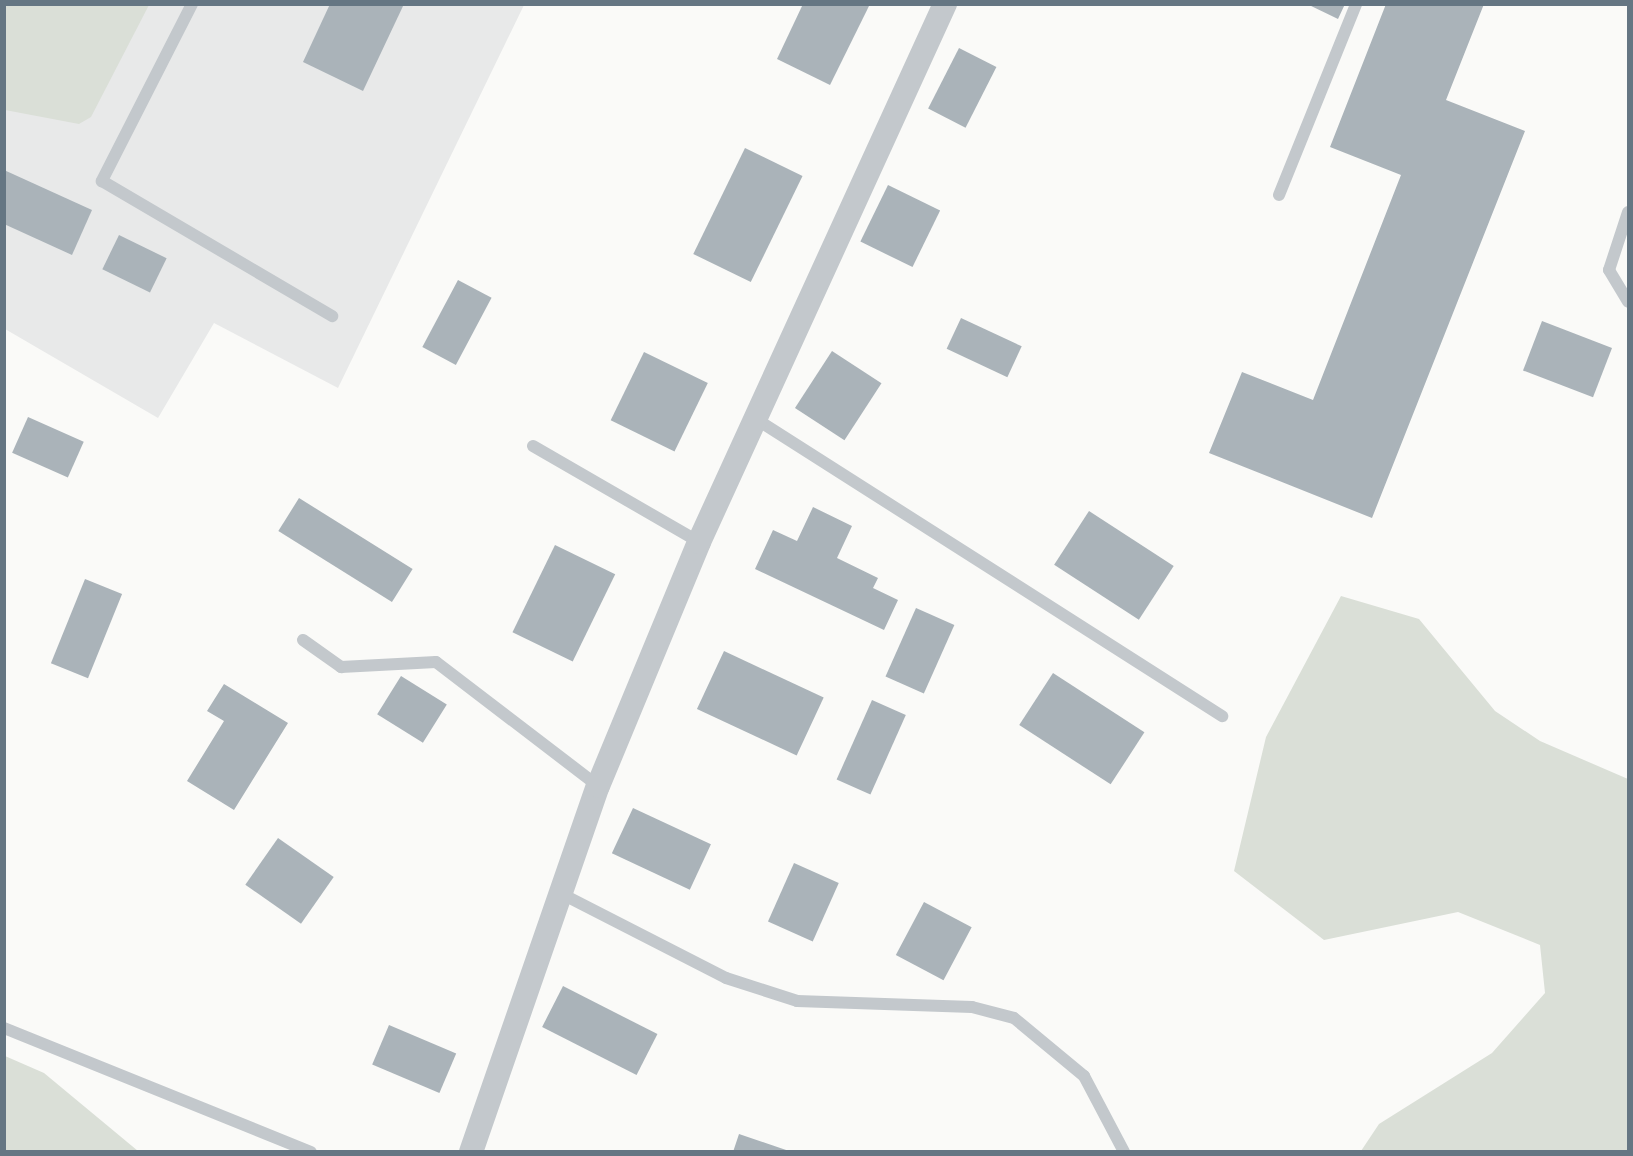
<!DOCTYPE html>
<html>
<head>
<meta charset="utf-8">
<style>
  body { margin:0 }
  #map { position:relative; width:1633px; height:1156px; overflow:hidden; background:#fafaf8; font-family:"PT Sans",sans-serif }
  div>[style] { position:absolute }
  .built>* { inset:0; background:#e8e9e9 }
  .green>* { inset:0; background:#dadfd7 }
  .building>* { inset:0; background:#aab3b9; transform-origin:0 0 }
  .service>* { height:12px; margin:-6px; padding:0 6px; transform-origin:6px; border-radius:6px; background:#c3c8cc }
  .minor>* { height:24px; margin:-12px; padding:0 12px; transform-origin:12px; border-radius:12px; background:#c3c8cc }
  span { translate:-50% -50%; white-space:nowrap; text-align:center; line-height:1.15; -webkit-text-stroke:6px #fff; paint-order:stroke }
  .frame { position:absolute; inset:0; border:6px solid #657683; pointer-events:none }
</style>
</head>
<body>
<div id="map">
  <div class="built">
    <i style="clip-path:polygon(5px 5px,524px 5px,338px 388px,214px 323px,158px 418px,5px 329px)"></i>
  </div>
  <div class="green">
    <i style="clip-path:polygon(5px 4px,149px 4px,149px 5px,91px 117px,79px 124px,5px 110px)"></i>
    <i style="clip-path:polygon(1341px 596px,1419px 619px,1495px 711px,1540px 741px,1628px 779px,1628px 1151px,1361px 1151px,1379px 1124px,1492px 1053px,1545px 993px,1540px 945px,1458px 912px,1324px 940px,1234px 871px,1266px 737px)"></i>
    <i style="clip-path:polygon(5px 1056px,44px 1073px,138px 1151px,5px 1151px)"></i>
  </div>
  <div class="building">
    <i style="clip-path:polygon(330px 4px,404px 4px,363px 91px,303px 62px)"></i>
    <i style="clip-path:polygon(803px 4px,870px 4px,830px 85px,777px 59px)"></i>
    <i style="clip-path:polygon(1307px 4px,1345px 4px,1338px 19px)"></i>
    <i style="clip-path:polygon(1386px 4px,1484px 4px,1446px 100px,1525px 131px,1372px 518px,1209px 453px,1242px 372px,1313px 400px,1401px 175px,1330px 147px)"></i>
    <i style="left:959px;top:48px;width:42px;height:68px;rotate:27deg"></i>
    <i style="left:745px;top:148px;width:64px;height:118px;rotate:26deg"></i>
    <i style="clip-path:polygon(4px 170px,92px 210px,72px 255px,4px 224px)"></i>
    <i style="left:888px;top:185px;width:58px;height:63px;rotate:26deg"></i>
    <i style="left:119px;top:235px;width:53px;height:38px;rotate:26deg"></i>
    <i style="left:458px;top:280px;width:38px;height:76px;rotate:28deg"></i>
    <i style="left:961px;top:318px;width:67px;height:34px;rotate:25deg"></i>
    <i style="left:1542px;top:321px;width:75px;height:53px;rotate:21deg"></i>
    <i style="left:832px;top:351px;width:59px;height:68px;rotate:33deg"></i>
    <i style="left:644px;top:352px;width:71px;height:76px;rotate:26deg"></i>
    <i style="left:28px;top:417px;width:61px;height:39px;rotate:24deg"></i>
    <i style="left:299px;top:498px;width:134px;height:39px;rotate:32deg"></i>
    <i style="clip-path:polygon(813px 507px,852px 526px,837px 558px,878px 578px,873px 588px,898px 600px,884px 630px,755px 569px,773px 530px,797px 541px)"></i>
    <i style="left:1089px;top:511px;width:101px;height:64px;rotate:33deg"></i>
    <i style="left:555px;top:545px;width:67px;height:97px;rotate:26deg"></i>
    <i style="left:85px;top:579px;width:40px;height:91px;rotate:22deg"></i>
    <i style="left:916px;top:608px;width:42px;height:75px;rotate:24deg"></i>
    <i style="left:724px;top:651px;width:110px;height:64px;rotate:25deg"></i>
    <i style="left:1053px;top:673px;width:109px;height:62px;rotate:33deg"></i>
    <i style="left:401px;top:676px;width:54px;height:45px;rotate:32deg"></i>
    <i style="clip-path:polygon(224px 684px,288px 723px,234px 810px,187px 781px,224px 721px,207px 711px)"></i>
    <i style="left:872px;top:700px;width:37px;height:87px;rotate:24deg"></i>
    <i style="left:633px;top:808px;width:86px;height:50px;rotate:25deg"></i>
    <i style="left:278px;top:838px;width:68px;height:57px;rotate:35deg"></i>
    <i style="left:794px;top:863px;width:49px;height:64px;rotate:24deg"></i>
    <i style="left:924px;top:902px;width:54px;height:60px;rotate:28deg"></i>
    <i style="left:563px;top:986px;width:106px;height:46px;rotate:27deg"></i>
    <i style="left:389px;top:1025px;width:73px;height:43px;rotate:23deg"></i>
    <i style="clip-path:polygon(739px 1134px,789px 1151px,789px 1152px,733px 1152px)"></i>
  </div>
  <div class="service">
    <i style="left:192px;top:4px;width:199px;rotate:117deg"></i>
    <i style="left:102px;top:181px;width:267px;rotate:30.4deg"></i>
    <i style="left:1279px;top:195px;width:206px;rotate:-68deg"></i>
    <i style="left:1628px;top:212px;width:61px;rotate:108.1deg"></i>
    <i style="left:1609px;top:270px;width:37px;rotate:59deg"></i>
    <i style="left:756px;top:419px;width:553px;rotate:32.51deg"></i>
    <i style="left:533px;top:446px;width:192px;rotate:30deg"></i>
    <i style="left:303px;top:640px;width:47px;rotate:35.4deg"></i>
    <i style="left:341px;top:667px;width:95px;rotate:-3deg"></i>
    <i style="left:436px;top:662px;width:204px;rotate:37.4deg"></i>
    <i style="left:560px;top:893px;width:186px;rotate:27.1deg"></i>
    <i style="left:726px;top:978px;width:75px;rotate:17.9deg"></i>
    <i style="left:797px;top:1001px;width:175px;rotate:2deg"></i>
    <i style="left:972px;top:1007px;width:43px;rotate:14.7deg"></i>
    <i style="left:1014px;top:1018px;width:91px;rotate:39.6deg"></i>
    <i style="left:1084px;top:1076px;width:86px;rotate:62.2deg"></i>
    <i style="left:4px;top:1028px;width:331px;rotate:22deg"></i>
  </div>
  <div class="minor">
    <i style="left:471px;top:1152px;width:387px;rotate:-70.9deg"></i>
    <i style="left:598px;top:786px;width:264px;rotate:-67.5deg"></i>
    <i style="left:699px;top:542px;width:592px;rotate:-65.43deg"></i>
  </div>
  <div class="frame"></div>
</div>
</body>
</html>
